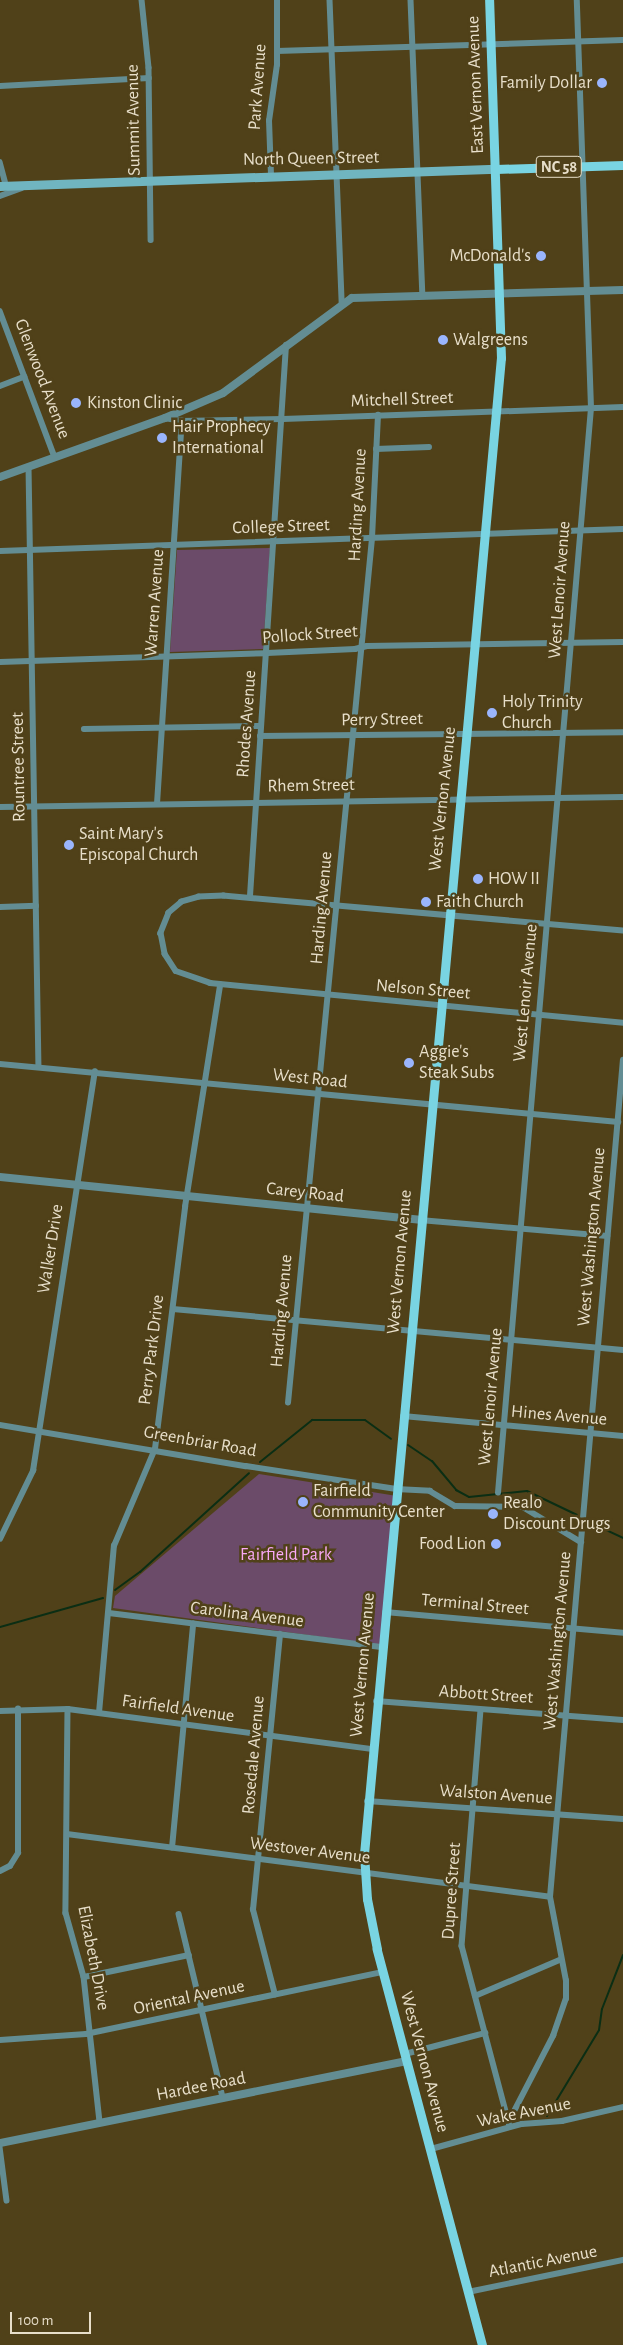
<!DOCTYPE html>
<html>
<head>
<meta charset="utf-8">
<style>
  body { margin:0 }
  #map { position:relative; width:623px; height:2345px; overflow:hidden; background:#504119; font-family:"Alegreya Sans",sans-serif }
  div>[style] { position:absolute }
  .green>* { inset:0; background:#6b4b69 }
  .stream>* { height:2px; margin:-1px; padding:0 1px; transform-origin:1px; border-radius:1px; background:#0b2e14 }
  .minor>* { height:5.5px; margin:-2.75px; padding:0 2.75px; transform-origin:2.75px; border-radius:2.75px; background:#638d93 }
  .tertiary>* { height:8px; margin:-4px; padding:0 4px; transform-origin:4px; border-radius:4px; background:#638d93 }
  .secondary>* { height:9px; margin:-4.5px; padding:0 4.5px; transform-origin:4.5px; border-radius:4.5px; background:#70b5c0 }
  .primary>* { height:9px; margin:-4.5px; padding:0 4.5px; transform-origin:4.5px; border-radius:4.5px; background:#79d4e2 }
  .dots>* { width:14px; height:14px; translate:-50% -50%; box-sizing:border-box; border:2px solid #504119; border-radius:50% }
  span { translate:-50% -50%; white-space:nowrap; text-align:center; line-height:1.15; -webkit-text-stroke:5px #504119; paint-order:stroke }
  .shield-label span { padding:1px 4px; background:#504119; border:1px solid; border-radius:4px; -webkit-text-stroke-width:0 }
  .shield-label { font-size:16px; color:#e8dfca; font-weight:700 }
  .poi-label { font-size:18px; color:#e8dfca }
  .right { translate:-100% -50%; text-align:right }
  .left { translate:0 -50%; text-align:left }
  .street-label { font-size:18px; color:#e8dfca }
  .park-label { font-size:18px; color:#f9a9f5 }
  .scale { position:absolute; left:10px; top:2312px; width:81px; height:22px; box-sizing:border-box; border:2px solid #e8dfca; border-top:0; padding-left:6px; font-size:15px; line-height:18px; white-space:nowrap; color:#e8dfca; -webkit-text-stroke:4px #504119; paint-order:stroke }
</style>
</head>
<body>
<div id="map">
  <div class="green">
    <i style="clip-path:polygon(270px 548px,263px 649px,170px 652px,177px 550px)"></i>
    <i style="clip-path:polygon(259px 1474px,397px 1496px,381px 1645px,113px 1608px,115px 1596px)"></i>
  </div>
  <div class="stream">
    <i style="left:408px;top:1445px;width:29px;rotate:34deg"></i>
    <i style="left:432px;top:1461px;width:38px;rotate:50deg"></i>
    <i style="left:456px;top:1490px;width:15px;rotate:28deg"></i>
    <i style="left:469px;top:1497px;width:58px;rotate:-5.9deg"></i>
    <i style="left:527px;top:1491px;width:55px;rotate:25.6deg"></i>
    <i style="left:260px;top:1462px;width:67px;rotate:-38.9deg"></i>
    <i style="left:312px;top:1420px;width:53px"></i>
    <i style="left:365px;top:1420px;width:32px;rotate:36deg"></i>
    <i style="left:589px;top:1522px;width:38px;rotate:25deg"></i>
    <i style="left:115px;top:1590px;width:31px;rotate:-36deg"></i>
    <i style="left:140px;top:1572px;width:147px;rotate:-42.2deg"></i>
    <i style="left:0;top:1627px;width:107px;rotate:-15.7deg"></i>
    <i style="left:547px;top:2116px;width:100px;rotate:-58.8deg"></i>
    <i style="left:599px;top:2030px;width:21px;rotate:-82deg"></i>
    <i style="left:602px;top:2009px;width:58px;rotate:-68.7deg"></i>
  </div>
  <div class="minor">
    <i style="left:142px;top:0;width:68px;rotate:84.1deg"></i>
    <i style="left:149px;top:68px;width:172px;rotate:89.3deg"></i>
    <i style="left:330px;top:0;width:304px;rotate:87.7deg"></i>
    <i style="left:411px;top:0;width:296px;rotate:87.7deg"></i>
    <i style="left:277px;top:51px;width:346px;rotate:-1.8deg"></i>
    <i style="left:0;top:86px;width:149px;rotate:-3.1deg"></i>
    <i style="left:0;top:162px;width:20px;rotate:75deg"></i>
    <i style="left:271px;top:175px;width:54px;rotate:-92.1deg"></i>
    <i style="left:269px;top:121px;width:57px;rotate:-81.9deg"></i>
    <i style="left:277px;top:65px;width:65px;rotate:-90deg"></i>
    <i style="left:0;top:196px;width:23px;rotate:-20deg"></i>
    <i style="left:0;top:311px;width:156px;rotate:69.4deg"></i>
    <i style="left:0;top:386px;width:26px;rotate:-21deg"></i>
    <i style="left:165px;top:418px;width:17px;rotate:10deg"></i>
    <i style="left:182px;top:421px;width:101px;rotate:-1.1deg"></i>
    <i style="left:283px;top:419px;width:340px;rotate:-2deg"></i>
    <i style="left:376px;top:449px;width:53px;rotate:-2.2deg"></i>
    <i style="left:29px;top:467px;width:600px;rotate:89.05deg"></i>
    <i style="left:0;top:551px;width:623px;rotate:-2.02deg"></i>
    <i style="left:0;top:662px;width:267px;rotate:-1.9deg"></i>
    <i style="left:267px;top:653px;width:88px;rotate:-2.6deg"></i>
    <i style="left:355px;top:649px;width:12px;rotate:-14deg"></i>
    <i style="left:367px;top:646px;width:256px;rotate:-0.9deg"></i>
    <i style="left:84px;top:729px;width:177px;rotate:-1deg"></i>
    <i style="left:260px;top:736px;width:363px;rotate:-0.6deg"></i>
    <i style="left:157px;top:804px;width:384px;rotate:-86.3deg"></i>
    <i style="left:0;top:807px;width:623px;rotate:-0.92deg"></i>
    <i style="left:250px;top:896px;width:552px;rotate:-86.26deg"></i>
    <i style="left:0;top:907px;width:36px;rotate:-2deg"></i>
    <i style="left:623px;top:931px;width:401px;rotate:-175deg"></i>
    <i style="left:224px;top:896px;width:25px;rotate:178deg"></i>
    <i style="left:199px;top:897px;width:18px;rotate:164deg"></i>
    <i style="left:182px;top:902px;width:17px;rotate:140deg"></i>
    <i style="left:169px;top:913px;width:22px;rotate:112deg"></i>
    <i style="left:161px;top:933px;width:21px;rotate:79deg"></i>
    <i style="left:165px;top:954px;width:20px;rotate:57deg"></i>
    <i style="left:176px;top:971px;width:36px;rotate:19deg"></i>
    <i style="left:210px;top:983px;width:415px;rotate:5.5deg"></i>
    <i style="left:0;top:1064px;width:621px;rotate:5.36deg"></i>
    <i style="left:420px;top:1220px;width:188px;rotate:4.9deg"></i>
    <i style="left:173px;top:1309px;width:452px;rotate:5.2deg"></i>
    <i style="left:288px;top:1403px;width:869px;rotate:-84.45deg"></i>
    <i style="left:372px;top:538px;width:123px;rotate:-87.2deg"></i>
    <i style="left:403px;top:1416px;width:221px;rotate:5.2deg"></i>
    <i style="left:0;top:1425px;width:249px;rotate:9.5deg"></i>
    <i style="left:246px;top:1466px;width:152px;rotate:8.7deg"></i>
    <i style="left:396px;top:1489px;width:34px;rotate:3deg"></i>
    <i style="left:430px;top:1491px;width:29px;rotate:31deg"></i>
    <i style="left:455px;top:1506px;width:68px;rotate:0.8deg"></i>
    <i style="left:523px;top:1507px;width:68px;rotate:31.1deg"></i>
    <i style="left:498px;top:1493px;width:1089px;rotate:-85.1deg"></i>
    <i style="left:591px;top:408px;width:408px;rotate:-92deg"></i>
    <i style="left:0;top:1539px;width:76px;rotate:-64.1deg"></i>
    <i style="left:33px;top:1471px;width:404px;rotate:-81.2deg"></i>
    <i style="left:385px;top:1612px;width:239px;rotate:5deg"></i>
    <i style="left:109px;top:1613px;width:274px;rotate:7.1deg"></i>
    <i style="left:376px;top:1701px;width:248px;rotate:4.4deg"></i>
    <i style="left:68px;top:1709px;width:204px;rotate:90.6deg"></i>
    <i style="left:66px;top:1913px;width:66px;rotate:74.3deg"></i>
    <i style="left:84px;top:1977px;width:145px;rotate:83.7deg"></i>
    <i style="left:481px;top:1710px;width:237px;rotate:94.6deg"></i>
    <i style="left:462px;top:1946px;width:187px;rotate:75.1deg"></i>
    <i style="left:0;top:1711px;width:68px;rotate:-1.7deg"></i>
    <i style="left:68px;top:1709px;width:307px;rotate:7.5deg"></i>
    <i style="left:99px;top:1713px;width:168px;rotate:-84.9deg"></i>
    <i style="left:114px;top:1546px;width:105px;rotate:-67.1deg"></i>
    <i style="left:155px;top:1449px;width:244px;rotate:-82.9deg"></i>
    <i style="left:185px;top:1207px;width:225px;rotate:-81deg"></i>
    <i style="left:367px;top:1801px;width:257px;rotate:4deg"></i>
    <i style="left:67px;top:1834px;width:487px;rotate:7.4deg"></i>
    <i style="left:172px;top:1848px;width:225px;rotate:-84.6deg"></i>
    <i style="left:0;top:1871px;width:11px;rotate:-27deg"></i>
    <i style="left:10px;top:1866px;width:15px;rotate:-58deg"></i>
    <i style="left:18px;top:1853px;width:144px;rotate:-90deg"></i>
    <i style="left:179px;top:1914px;width:188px;rotate:76.5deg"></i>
    <i style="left:84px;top:1977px;width:107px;rotate:-11.8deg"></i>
    <i style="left:275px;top:1995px;width:88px;rotate:-104.5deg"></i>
    <i style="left:253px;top:1910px;width:277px;rotate:-84.4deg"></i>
    <i style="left:475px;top:1996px;width:92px;rotate:-23deg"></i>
    <i style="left:0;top:2040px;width:86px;rotate:-4deg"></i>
    <i style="left:86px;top:2034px;width:303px;rotate:-11.8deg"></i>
    <i style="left:405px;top:2054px;width:83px;rotate:-14.7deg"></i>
    <i style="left:509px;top:2121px;width:96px;rotate:-62.6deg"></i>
    <i style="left:553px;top:2036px;width:39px;rotate:-71deg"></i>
    <i style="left:566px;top:1999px;width:18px;rotate:-90deg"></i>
    <i style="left:566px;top:1981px;width:86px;rotate:-100.8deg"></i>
    <i style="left:550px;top:1897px;width:840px;rotate:-85.02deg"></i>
    <i style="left:0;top:2147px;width:54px;rotate:82.6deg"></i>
    <i style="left:431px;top:2149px;width:94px;rotate:-15.4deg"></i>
    <i style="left:522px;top:2124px;width:40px;rotate:-4.3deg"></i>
    <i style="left:562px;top:2121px;width:63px;rotate:-12.9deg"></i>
    <i style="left:468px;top:2292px;width:158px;rotate:-11.7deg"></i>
  </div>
  <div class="tertiary">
    <i style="left:0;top:477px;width:175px;rotate:-19.7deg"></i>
    <i style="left:165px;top:418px;width:63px;rotate:-23.3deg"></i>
    <i style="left:223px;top:393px;width:160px;rotate:-36.4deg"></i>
    <i style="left:352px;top:298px;width:271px;rotate:-1.7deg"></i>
    <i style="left:0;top:1177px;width:422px;rotate:5.8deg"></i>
    <i style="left:0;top:2143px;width:415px;rotate:-11.4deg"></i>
  </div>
  <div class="secondary">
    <i style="left:0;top:186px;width:496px;rotate:-2deg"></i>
  </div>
  <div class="primary">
    <i style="left:496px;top:169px;width:127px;rotate:-1.8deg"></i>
    <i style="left:482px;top:2345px;width:410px;rotate:-104.9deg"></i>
    <i style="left:377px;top:1949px;width:51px;rotate:-101.3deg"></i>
    <i style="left:367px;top:1899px;width:45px;rotate:-93.8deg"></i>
    <i style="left:364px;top:1854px;width:1502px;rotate:-84.77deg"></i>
    <i style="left:501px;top:358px;width:358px;rotate:-91.9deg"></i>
  </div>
  <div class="dots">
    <i style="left:602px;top:83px;background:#9ab5fd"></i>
    <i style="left:541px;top:256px;background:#9ab5fd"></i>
    <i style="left:443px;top:340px;background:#9ab5fd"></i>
    <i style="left:76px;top:403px;background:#9ab5fd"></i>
    <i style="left:162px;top:438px;background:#9ab5fd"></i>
    <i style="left:492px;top:713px;background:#9ab5fd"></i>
    <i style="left:69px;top:845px;background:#9ab5fd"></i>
    <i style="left:478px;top:879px;background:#9ab5fd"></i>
    <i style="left:426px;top:902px;background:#9ab5fd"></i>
    <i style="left:409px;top:1063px;background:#9ab5fd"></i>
    <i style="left:303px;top:1502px;background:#9ab5fd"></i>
    <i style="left:493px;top:1514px;background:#9ab5fd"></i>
    <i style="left:496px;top:1544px;background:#9ab5fd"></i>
  </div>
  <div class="shield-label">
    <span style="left:559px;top:167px">NC 58</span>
  </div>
  <div class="poi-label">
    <span class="right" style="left:592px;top:83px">Family Dollar</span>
    <span class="right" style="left:531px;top:256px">McDonald's</span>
    <span class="left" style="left:453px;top:340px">Walgreens</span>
    <span class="left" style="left:87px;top:403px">Kinston Clinic</span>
    <span class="left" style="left:172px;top:438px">Hair Prophecy<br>International</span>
    <span class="left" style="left:502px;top:713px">Holy Trinity<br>Church</span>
    <span class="left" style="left:79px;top:845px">Saint Mary's<br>Episcopal Church</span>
    <span class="left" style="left:488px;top:879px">HOW II</span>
    <span class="left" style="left:436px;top:902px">Faith Church</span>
    <span class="left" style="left:419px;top:1063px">Aggie's<br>Steak Subs</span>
    <span class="left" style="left:313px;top:1502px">Fairfield<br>Community Center</span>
    <span class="left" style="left:503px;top:1514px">Realo<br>Discount Drugs</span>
    <span class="right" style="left:486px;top:1544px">Food Lion</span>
  </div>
  <div class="street-label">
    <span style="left:476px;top:85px;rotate:-92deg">East Vernon Avenue</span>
    <span style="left:258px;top:87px;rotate:-86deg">Park Avenue</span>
    <span style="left:134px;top:120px;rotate:-91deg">Summit Avenue</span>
    <span style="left:311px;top:159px;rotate:-1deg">North Queen Street</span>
    <span style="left:42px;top:379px;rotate:69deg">Glenwood Avenue</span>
    <span style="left:402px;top:400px;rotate:-2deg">Mitchell Street</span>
    <span style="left:358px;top:505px;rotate:-87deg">Harding Avenue</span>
    <span style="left:281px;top:527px;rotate:-2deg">College Street</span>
    <span style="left:560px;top:590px;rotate:-86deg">West Lenoir Avenue</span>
    <span style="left:155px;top:603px;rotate:-86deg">Warren Avenue</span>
    <span style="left:310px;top:635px;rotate:-4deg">Pollock Street</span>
    <span style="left:382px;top:720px;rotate:-1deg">Perry Street</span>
    <span style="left:247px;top:724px;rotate:-86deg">Rhodes Avenue</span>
    <span style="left:19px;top:767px;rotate:-91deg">Rountree Street</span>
    <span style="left:311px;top:786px;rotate:-1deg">Rhem Street</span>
    <span style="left:443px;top:799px;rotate:-84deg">West Vernon Avenue</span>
    <span style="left:322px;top:908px;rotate:-85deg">Harding Avenue</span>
    <span style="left:423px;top:990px;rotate:5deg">Nelson Street</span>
    <span style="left:526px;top:993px;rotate:-85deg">West Lenoir Avenue</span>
    <span style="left:310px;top:1079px;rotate:6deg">West Road</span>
    <span style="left:305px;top:1193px;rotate:6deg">Carey Road</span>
    <span style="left:592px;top:1237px;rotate:-85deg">West Washington Avenue</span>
    <span style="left:51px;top:1249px;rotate:-81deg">Walker Drive</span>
    <span style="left:400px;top:1262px;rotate:-85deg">West Vernon Avenue</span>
    <span style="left:282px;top:1311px;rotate:-85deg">Harding Avenue</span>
    <span style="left:152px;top:1350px;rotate:-83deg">Perry Park Drive</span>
    <span style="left:491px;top:1397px;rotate:-85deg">West Lenoir Avenue</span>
    <span style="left:559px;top:1416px;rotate:5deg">Hines Avenue</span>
    <span style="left:200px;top:1442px;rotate:10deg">Greenbriar Road</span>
    <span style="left:475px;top:1605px;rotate:5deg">Terminal Street</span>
    <span style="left:247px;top:1615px;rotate:7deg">Carolina Avenue</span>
    <span style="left:558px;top:1641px;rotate:-85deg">West Washington Avenue</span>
    <span style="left:363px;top:1665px;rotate:-85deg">West Vernon Avenue</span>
    <span style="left:486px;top:1695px;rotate:4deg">Abbott Street</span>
    <span style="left:178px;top:1709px;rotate:8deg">Fairfield Avenue</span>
    <span style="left:254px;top:1755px;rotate:-85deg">Rosedale Avenue</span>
    <span style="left:496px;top:1795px;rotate:4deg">Walston Avenue</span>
    <span style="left:310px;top:1851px;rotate:7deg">Westover Avenue</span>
    <span style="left:452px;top:1891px;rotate:-86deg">Dupree Street</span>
    <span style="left:93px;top:1958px;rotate:79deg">Elizabeth Drive</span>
    <span style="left:189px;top:1998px;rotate:-12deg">Oriental Avenue</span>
    <span style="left:424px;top:2062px;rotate:75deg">West Vernon Avenue</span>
    <span style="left:201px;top:2087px;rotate:-11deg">Hardee Road</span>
    <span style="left:524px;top:2113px;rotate:-11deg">Wake Avenue</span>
    <span style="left:543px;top:2262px;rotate:-11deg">Atlantic Avenue</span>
  </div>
  <div class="park-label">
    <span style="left:286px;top:1555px">Fairfield Park</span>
  </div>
  <div class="scale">100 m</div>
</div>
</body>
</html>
